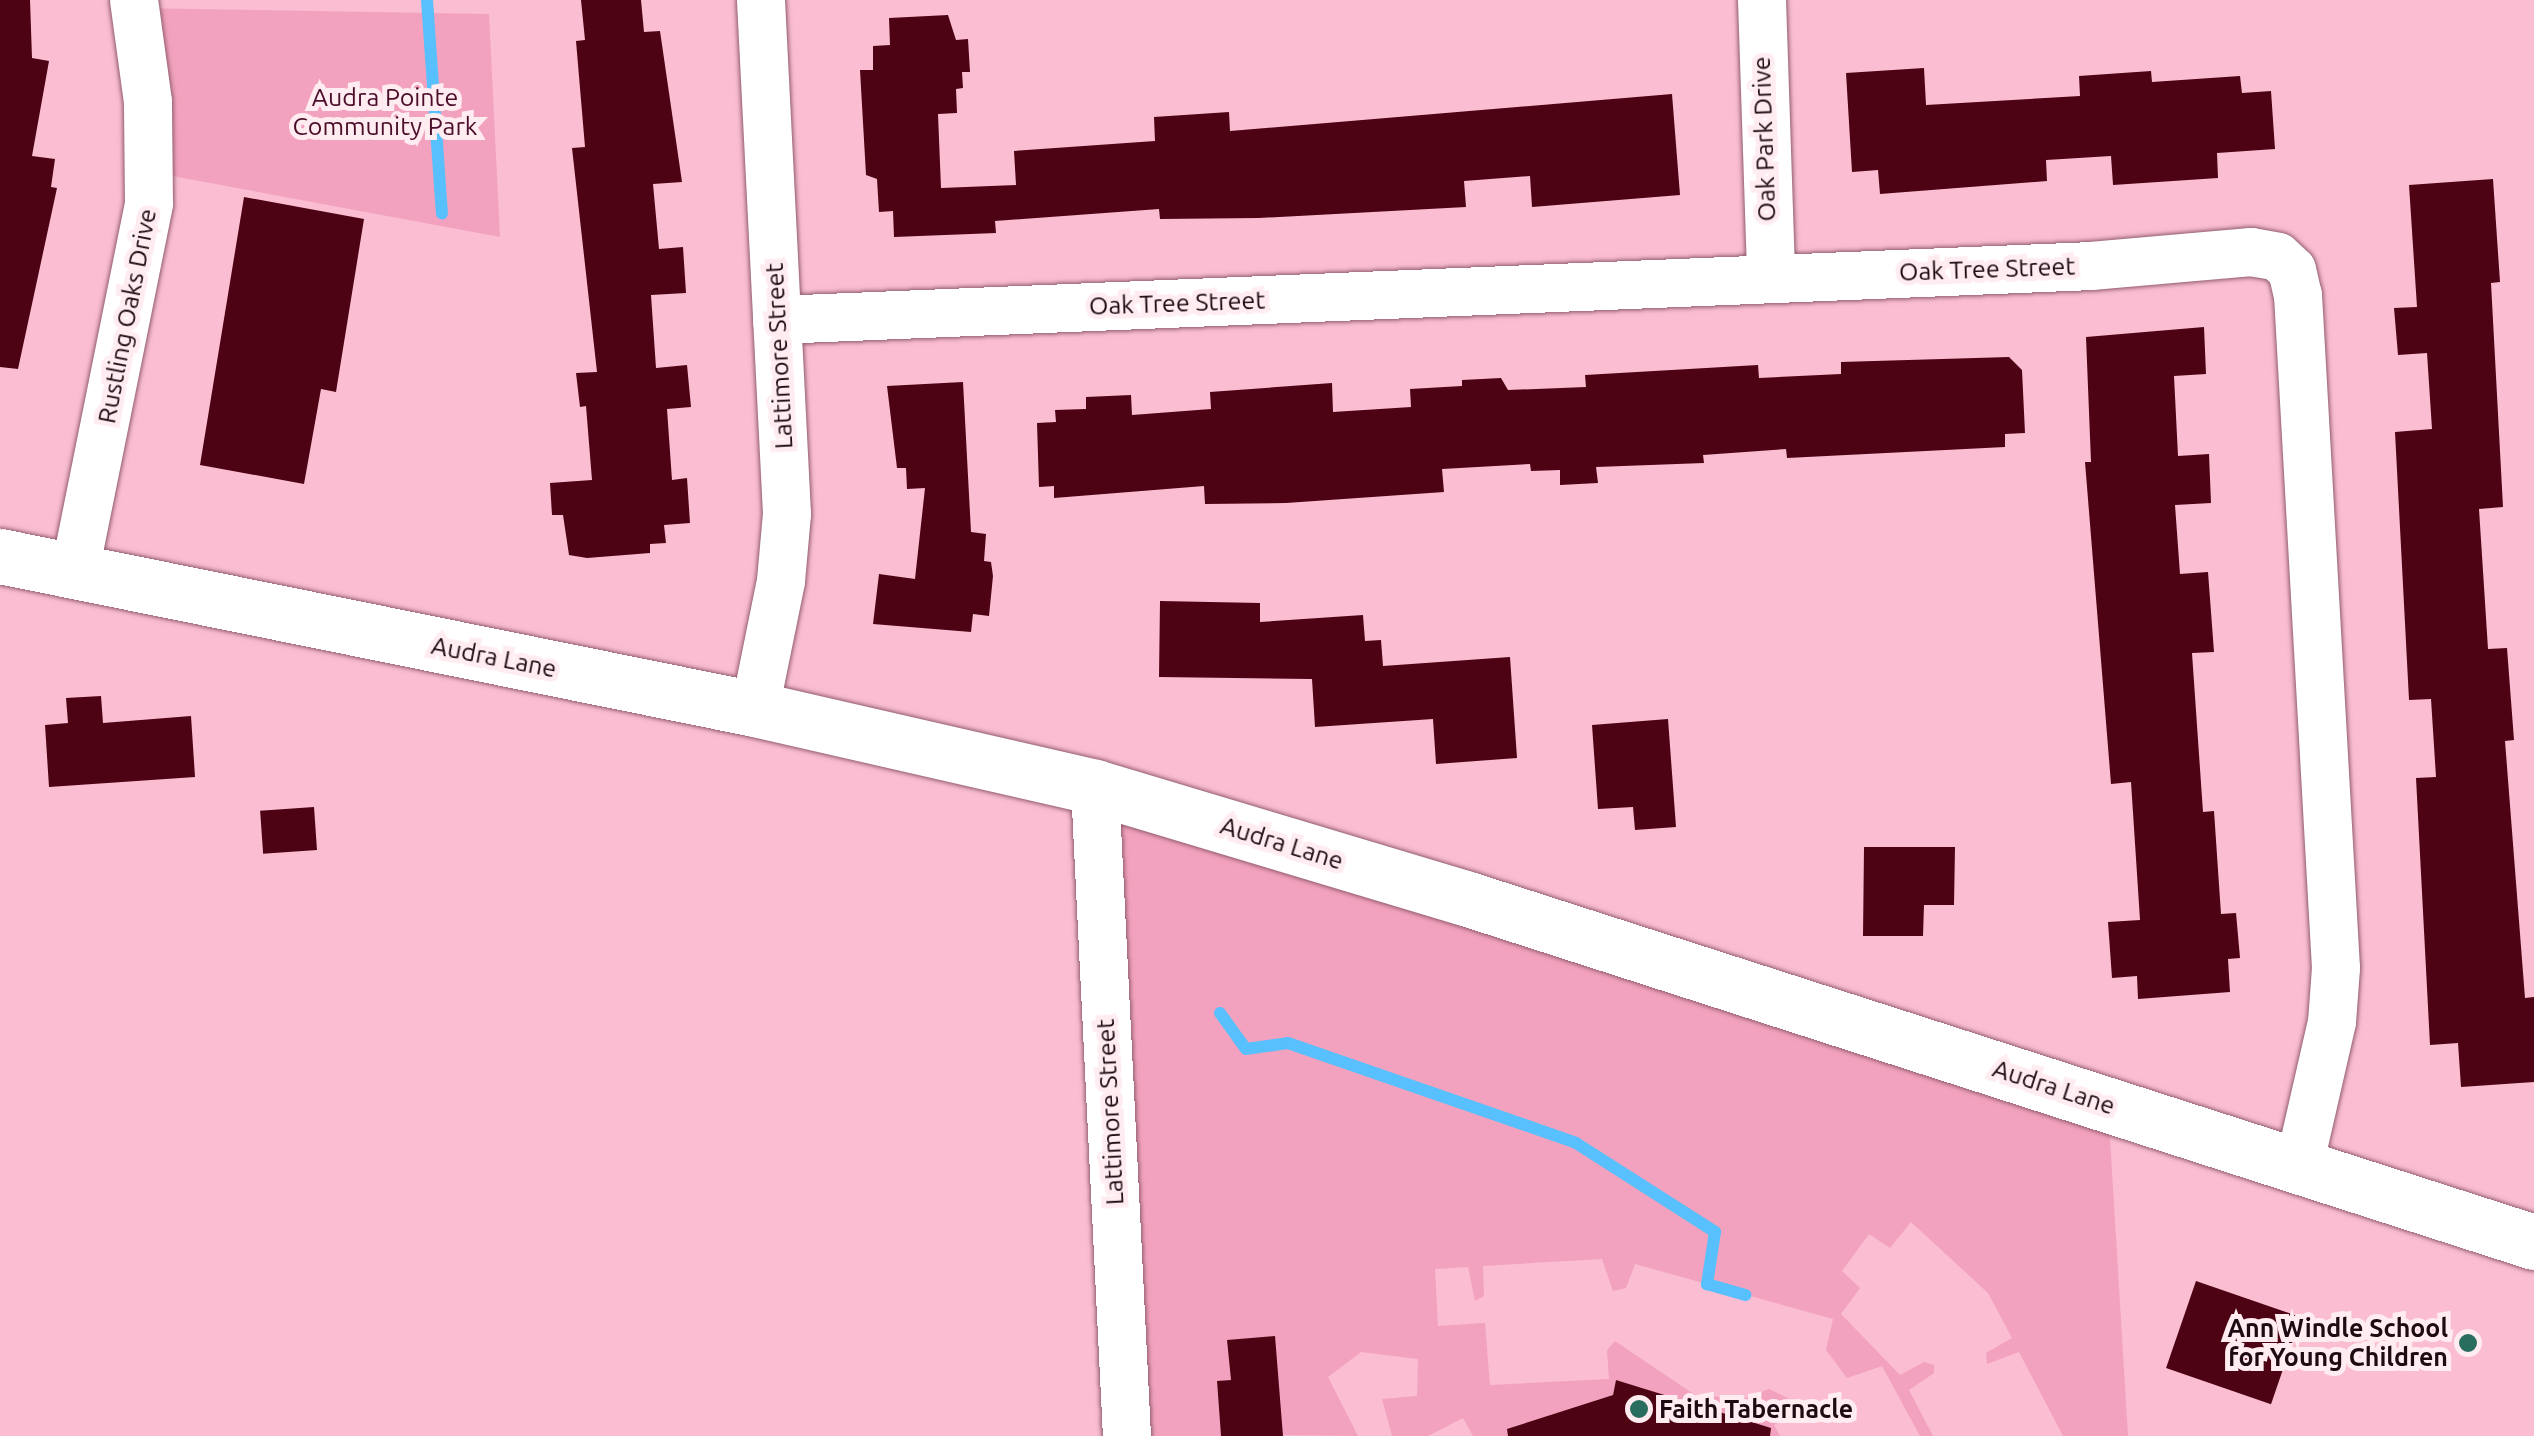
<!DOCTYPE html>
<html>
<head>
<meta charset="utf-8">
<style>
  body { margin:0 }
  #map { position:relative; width:2534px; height:1436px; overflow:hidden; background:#fabdd1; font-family:Ubuntu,sans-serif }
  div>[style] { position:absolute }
  .green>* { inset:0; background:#f2a2be }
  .stream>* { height:12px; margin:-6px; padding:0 6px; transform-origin:6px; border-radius:6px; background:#58c0fc }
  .building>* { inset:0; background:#4d0313; transform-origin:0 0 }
  .roads { filter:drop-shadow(0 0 2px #935d70) drop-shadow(0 0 2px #935d70) }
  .minor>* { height:48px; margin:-24px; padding:0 24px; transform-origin:24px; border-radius:24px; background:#fff }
  .tertiary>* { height:55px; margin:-27.5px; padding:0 27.5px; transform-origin:27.5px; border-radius:27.5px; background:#fff }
  .dots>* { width:28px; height:28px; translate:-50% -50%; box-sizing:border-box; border:5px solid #ffecf1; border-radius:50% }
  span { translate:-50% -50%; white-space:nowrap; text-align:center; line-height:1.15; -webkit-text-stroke:10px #ffecf1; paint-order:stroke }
  .park-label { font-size:25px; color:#4b0d2a }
  .street-label { font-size:25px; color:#1e0a12 }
  .poi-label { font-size:25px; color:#1e0a12; font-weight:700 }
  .right { translate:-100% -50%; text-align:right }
  .left { translate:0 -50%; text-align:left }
</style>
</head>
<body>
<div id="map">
  <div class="green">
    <i style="clip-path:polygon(135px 8px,489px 14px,500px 237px,151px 172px)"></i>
    <i style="clip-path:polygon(1095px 787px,2108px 1105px,2128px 1436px,2063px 1436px,2019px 1352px,1987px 1364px,1986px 1353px,2012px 1338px,1988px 1293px,1911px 1222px,1890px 1248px,1869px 1234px,1842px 1271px,1860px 1288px,1841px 1314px,1900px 1375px,1924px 1362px,1934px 1365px,1934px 1373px,1909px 1390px,1933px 1436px,1920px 1436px,1882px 1366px,1847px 1378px,1826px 1350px,1833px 1319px,1635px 1264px,1626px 1288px,1613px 1291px,1602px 1259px,1483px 1266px,1484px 1296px,1475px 1301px,1468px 1267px,1435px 1269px,1438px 1326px,1485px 1323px,1490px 1385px,1609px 1379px,1607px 1350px,1615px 1341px,1695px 1395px,1743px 1399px,1769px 1389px,1802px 1405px,1774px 1425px,1780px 1436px,1746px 1436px,1747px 1421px,1616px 1380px,1613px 1395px,1551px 1415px,1553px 1426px,1533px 1436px,1473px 1436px,1463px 1418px,1428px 1436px,1392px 1436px,1382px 1399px,1417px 1396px,1418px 1359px,1361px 1352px,1328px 1377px,1358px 1436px,1282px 1435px,1227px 1340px,1231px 1380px,1217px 1382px,1221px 1436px,1127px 1436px)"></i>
  </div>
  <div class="stream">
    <i style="left:427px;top:0;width:214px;rotate:86deg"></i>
    <i style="left:1220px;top:1013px;width:44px;rotate:54.2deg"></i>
    <i style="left:1246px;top:1049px;width:42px;rotate:-8.1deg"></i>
    <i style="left:1288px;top:1043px;width:305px;rotate:19.1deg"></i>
    <i style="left:1576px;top:1143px;width:165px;rotate:32.6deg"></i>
    <i style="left:1715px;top:1232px;width:53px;rotate:98.7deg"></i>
    <i style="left:1707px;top:1284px;width:40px;rotate:16deg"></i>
  </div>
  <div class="building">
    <i style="clip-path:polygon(0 0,30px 0,32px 58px,49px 61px,32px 156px,55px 159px,51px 187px,57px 188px,18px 369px,0 367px)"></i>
    <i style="clip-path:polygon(581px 0,641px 0,644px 32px,660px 31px,682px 182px,653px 184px,659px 249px,683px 247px,686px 293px,651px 295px,656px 368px,687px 365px,691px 407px,667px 409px,672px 480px,687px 478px,690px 523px,664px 525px,666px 543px,650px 544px,650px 553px,587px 558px,569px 555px,563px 515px,552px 515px,550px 483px,592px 480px,586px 406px,580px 407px,576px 373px,597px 372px,572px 148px,585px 147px,576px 41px,585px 40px)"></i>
    <i style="clip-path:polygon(948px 15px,956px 40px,968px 39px,970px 72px,962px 72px,963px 88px,956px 89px,957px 113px,938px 114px,941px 188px,1016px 185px,1014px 151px,1155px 141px,1154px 117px,1229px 112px,1230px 131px,1672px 94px,1680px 195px,1532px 207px,1530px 176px,1464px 181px,1466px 207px,1259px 218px,1160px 219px,1159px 209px,995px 221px,996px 233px,894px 237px,893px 211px,879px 212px,877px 179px,866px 175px,860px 70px,873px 70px,873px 46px,890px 45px,889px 18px)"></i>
    <i style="clip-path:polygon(1924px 68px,1926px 105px,2080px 96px,2079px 76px,2151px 71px,2152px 82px,2240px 76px,2242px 93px,2271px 91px,2275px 149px,2217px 153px,2218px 178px,2113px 185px,2111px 156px,2046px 160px,2047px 181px,1880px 194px,1878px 170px,1852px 172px,1846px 73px)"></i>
    <i style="clip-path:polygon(2493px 179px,2500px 282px,2491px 283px,2503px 507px,2479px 509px,2488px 649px,2507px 648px,2514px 740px,2505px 741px,2525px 998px,2534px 997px,2534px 1082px,2461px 1087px,2458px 1043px,2430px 1045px,2416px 778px,2436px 777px,2431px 699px,2409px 700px,2395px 432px,2432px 429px,2427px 353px,2398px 355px,2394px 308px,2417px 307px,2409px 185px)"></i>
    <i style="clip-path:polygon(244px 197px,364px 219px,336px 392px,321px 389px,304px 484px,200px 465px)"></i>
    <i style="clip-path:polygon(2204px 327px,2206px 374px,2174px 376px,2178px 456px,2209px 454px,2211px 503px,2175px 505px,2180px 574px,2208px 572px,2214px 652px,2192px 653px,2203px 812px,2214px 811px,2221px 914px,2236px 913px,2240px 958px,2228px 959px,2230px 992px,2138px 999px,2137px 976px,2112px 978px,2108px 922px,2140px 920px,2131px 782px,2111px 784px,2085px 462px,2091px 462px,2086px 337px)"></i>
    <i style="clip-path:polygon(2009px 357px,2022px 370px,2025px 433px,2005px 434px,2005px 447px,1787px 458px,1786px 449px,1703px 455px,1704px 463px,1596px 467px,1598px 483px,1560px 485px,1560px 470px,1531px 471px,1530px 464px,1442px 469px,1444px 492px,1286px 503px,1205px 504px,1204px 486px,1054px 498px,1054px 486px,1039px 487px,1037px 423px,1056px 422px,1055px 410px,1086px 409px,1086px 397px,1131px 395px,1132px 415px,1211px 409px,1210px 392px,1332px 383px,1333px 412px,1411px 407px,1410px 389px,1462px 386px,1462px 380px,1501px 378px,1508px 390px,1586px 387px,1585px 375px,1758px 365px,1759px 378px,1841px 374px,1841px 362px)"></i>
    <i style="clip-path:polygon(963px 382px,971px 532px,986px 534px,984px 561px,991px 562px,993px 576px,989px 616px,973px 614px,971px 632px,873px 624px,879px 574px,915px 579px,925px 488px,907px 489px,906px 468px,897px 468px,887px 386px)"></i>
    <i style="clip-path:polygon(1160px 601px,1260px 603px,1260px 622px,1363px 615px,1365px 641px,1381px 640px,1383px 666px,1510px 657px,1517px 758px,1436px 764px,1433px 719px,1315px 727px,1312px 679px,1159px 677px)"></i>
    <i style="clip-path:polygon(101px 696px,103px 723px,191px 716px,195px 777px,49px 787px,45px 725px,68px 723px,66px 698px)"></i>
    <i style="clip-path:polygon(1668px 719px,1676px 827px,1635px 830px,1633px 807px,1598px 809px,1592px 725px)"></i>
    <i style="left:314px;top:807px;width:43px;height:54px;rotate:86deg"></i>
    <i style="clip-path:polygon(1864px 847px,1955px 847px,1954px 905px,1924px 905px,1923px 936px,1863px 936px)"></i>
    <i style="left:2196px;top:1281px;width:111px;height:92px;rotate:19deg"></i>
    <i style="clip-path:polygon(1275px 1336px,1283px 1436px,1221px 1436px,1217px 1381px,1231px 1380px,1227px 1340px)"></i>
    <i style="clip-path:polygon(1616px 1380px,1771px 1428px,1770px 1436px,1508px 1436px,1507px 1429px,1613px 1395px)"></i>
  </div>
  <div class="roads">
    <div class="minor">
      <i style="left:1762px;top:0;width:277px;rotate:88.1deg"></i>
      <i style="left:777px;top:320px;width:1315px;rotate:-2.35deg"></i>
      <i style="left:2091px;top:266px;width:161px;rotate:-5deg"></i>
      <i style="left:2251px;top:252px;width:27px;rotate:10deg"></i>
      <i style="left:2278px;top:257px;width:19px;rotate:43deg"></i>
      <i style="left:2292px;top:270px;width:26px;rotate:77deg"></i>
      <i style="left:2298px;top:295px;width:674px;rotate:86.77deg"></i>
      <i style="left:2336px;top:968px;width:54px;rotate:94.2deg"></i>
      <i style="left:2332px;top:1022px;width:144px;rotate:102.9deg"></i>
      <i style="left:75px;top:571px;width:375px;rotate:-78.6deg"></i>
      <i style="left:149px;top:203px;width:101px;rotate:-90.6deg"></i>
      <i style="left:148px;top:102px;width:103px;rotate:-97.8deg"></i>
      <i style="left:755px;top:709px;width:131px;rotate:-78.5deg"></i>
      <i style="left:781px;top:581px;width:67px;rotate:-84.9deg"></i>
      <i style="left:787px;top:514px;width:515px;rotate:-92.9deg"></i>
      <i style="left:1095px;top:787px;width:650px;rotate:87.18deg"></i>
    </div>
    <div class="tertiary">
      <i style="left:0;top:556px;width:770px;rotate:11.46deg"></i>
      <i style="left:755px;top:709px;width:349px;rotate:12.9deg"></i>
      <i style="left:1095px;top:787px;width:386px;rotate:16.7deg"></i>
      <i style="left:1465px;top:898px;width:1123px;rotate:17.84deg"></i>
    </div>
  </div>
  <div class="dots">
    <i style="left:2468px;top:1343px;background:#296d5f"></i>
    <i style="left:1639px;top:1409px;background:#296d5f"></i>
  </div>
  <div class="park-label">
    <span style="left:385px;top:112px">Audra Pointe<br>Community Park</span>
  </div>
  <div class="street-label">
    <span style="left:1764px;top:139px;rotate:-92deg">Oak Park Drive</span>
    <span style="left:1987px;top:269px;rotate:-2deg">Oak Tree Street</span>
    <span style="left:1177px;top:303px;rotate:-2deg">Oak Tree Street</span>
    <span style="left:127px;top:316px;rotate:-79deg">Rustling Oaks Drive</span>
    <span style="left:779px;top:356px;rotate:-93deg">Lattimore Street</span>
    <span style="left:494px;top:657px;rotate:11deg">Audra Lane</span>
    <span style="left:1282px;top:843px;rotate:17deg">Audra Lane</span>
    <span style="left:2054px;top:1087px;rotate:18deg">Audra Lane</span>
    <span style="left:1110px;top:1112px;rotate:-93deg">Lattimore Street</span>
  </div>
  <div class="poi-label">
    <span class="right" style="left:2448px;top:1343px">Ann Windle School<br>for Young Children</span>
    <span class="left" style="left:1659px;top:1409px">Faith Tabernacle</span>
  </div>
</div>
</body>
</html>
